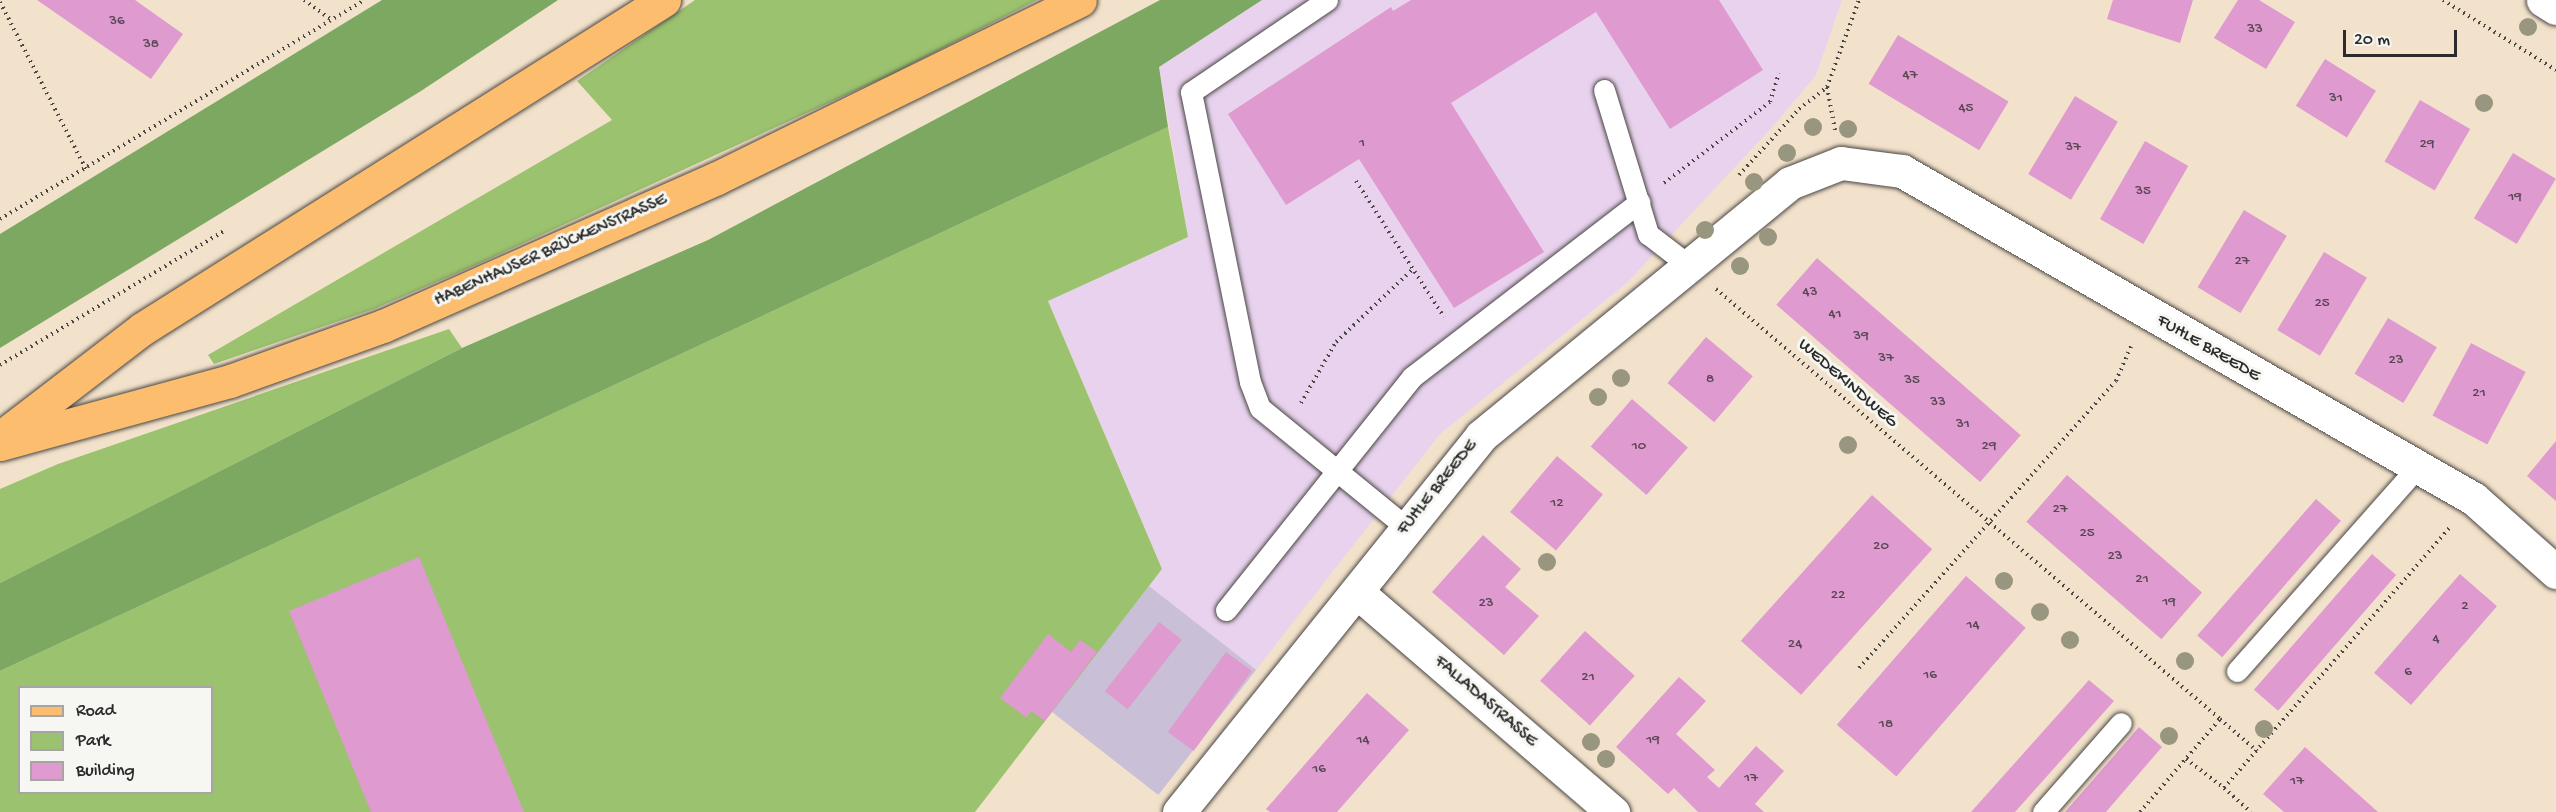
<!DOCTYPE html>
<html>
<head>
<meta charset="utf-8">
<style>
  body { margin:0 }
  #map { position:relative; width:2556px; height:812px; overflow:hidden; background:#f3e2cb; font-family:"Gochi Hand",sans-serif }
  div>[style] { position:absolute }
  .built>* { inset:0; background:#e8d2ee }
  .industrial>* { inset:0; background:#c9bfd7; transform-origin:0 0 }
  .green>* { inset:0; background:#9bc26e }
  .forest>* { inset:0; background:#7ca861 }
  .building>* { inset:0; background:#df9acf; transform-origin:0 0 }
  .path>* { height:4px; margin-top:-2px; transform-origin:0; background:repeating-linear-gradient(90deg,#494643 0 1.5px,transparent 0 6px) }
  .roads { filter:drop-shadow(0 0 2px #494643) drop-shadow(0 0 2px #494643) }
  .service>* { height:21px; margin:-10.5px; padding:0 10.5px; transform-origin:10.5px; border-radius:10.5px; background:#fff }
  .minor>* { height:33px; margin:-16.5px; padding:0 16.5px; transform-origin:16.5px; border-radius:16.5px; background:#fff }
  .tertiary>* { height:33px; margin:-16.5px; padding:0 16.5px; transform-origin:16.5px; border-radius:16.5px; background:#fff }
  .primary>* { height:33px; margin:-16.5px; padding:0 16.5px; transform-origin:16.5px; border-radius:16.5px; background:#fcbd6f }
  .trees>* { width:18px; height:18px; margin:-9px; border-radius:50%; background:#98967e }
  span { translate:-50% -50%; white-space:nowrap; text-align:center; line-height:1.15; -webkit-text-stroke:6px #f6f6f2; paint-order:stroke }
  .number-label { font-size:15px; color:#584754 }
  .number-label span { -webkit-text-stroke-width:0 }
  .street-label { font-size:18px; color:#2b2b2b }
  .legend { position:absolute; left:18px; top:686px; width:195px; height:108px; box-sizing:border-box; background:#f6f6f2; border:2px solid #a5a5a2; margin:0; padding:8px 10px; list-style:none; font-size:18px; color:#2b2b2b }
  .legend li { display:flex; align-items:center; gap:12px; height:30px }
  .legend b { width:30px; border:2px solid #a5a5a2 }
  .scale { position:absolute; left:2343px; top:30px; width:114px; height:27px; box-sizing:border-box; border:3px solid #2b2b2b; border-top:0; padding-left:8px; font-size:18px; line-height:21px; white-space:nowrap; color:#2b2b2b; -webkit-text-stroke:4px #f6f6f2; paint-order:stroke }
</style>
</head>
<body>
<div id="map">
  <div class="built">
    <i style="clip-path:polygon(1262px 0,1842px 0,1816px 75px,1775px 124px,1627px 283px,1440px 434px,1256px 670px,1149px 586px,1162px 569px,1048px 300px,1188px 237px,1159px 67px)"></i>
  </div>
  <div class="industrial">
    <i style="left:1149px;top:586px;width:136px;height:159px;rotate:38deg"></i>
  </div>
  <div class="green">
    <i style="clip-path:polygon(695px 0,1037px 0,894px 73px,478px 264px,374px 309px,214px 364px,208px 355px,612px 120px,577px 81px)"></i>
    <i style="clip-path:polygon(evenodd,1168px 127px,1188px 237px,1048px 301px,1162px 569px,975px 812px,0 812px,0 671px,1168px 127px,20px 688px,212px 688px,212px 792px,20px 792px,20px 688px)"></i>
    <i style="clip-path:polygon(449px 329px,462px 348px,0 583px,0 489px,58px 464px)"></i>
  </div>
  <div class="forest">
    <i style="clip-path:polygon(382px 0,558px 0,421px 91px,0 348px,0 234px)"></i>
    <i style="clip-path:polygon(1160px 0,1262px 0,1159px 67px,1168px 127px,0 671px,0 583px,462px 348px,708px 240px)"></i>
  </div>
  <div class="building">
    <i style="clip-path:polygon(37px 0,135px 0,183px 34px,151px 79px)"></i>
    <i style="clip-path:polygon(1411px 0,1719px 0,1763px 70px,1670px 129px,1596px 12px,1451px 103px,1544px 252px,1454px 308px,1359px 159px,1286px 205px,1228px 114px,1391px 7px,1393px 11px)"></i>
    <i style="clip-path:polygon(2113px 0,2193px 0,2180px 43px,2107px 19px)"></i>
    <i style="clip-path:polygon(2238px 0,2259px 0,2295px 22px,2266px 69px,2214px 38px)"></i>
    <i style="left:1898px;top:35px;width:129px;height:57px;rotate:31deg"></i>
    <i style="left:2325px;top:59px;width:60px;height:55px;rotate:32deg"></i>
    <i style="left:2075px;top:96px;width:50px;height:91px;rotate:31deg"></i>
    <i style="left:2420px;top:100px;width:58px;height:71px;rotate:30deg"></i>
    <i style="left:2145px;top:141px;width:50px;height:90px;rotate:30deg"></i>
    <i style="left:2513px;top:153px;width:50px;height:76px;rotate:31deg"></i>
    <i style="left:2244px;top:210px;width:50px;height:90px;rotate:31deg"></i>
    <i style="left:2324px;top:252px;width:50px;height:91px;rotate:31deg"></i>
    <i style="left:1817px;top:258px;width:270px;height:62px;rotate:41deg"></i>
    <i style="left:2388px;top:318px;width:57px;height:65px;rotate:31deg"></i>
    <i style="left:1706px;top:337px;width:61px;height:60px;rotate:40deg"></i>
    <i style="left:2471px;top:343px;width:62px;height:82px;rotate:28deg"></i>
    <i style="left:1632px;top:399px;width:74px;height:63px;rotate:41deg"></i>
    <i style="clip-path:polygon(2556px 441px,2556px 501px,2527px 476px)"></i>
    <i style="left:1557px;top:456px;width:60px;height:73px;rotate:40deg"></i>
    <i style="left:2067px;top:475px;width:179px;height:62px;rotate:41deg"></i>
    <i style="left:1872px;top:495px;width:81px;height:196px;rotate:42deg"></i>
    <i style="left:2316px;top:499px;width:33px;height:181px;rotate:41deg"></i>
    <i style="clip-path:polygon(1483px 535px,1521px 569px,1505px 587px,1539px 616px,1504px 655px,1432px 592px)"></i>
    <i style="left:2372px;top:554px;width:32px;height:180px;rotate:41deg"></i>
    <i style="clip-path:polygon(419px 557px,524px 812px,371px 812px,289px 611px)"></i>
    <i style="left:2460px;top:574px;width:49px;height:131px;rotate:41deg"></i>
    <i style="left:1966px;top:576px;width:79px;height:197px;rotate:41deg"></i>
    <i style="left:1159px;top:622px;width:29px;height:88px;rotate:38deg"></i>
    <i style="left:1585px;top:631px;width:67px;height:67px;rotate:42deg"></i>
    <i style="clip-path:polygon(1048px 634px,1071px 652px,1080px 640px,1097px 652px,1045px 721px,1031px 711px,1027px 718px,1000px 698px)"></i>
    <i style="left:1226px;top:652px;width:32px;height:99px;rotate:36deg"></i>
    <i style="clip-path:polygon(1679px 677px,1706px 701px,1676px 734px,1715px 770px,1707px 777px,1719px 788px,1756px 746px,1784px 771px,1755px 804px,1764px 812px,1698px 812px,1674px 788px,1668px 794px,1616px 747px)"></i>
    <i style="clip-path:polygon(2089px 680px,2114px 701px,2015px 812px,1971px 812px)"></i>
    <i style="clip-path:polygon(1367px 693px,1409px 730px,1337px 812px,1270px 812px,1266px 809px)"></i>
    <i style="clip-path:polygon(2139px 727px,2162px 747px,2106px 812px,2065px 812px)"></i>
    <i style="clip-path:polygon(2305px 747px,2331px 770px,2378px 812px,2284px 812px,2263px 794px)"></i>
  </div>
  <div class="path">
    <i style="left:304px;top:0;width:34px;rotate:36deg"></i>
    <i style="left:2443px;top:0;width:133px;rotate:31.8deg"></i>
    <i style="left:0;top:2px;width:188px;rotate:62.8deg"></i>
    <i style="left:1835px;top:130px;width:44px;rotate:-100.5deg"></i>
    <i style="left:1827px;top:87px;width:93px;rotate:-69.8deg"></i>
    <i style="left:1739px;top:175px;width:89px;rotate:-47.7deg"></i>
    <i style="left:1799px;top:109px;width:36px;rotate:-38deg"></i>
    <i style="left:1356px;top:181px;width:162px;rotate:57.1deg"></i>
    <i style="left:1664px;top:183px;width:133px;rotate:-37.4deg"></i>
    <i style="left:1770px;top:102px;width:30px;rotate:-73deg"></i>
    <i style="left:0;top:219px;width:426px;rotate:-31deg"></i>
    <i style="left:1716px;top:289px;width:663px;rotate:40.47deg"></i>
    <i style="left:0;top:365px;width:263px;rotate:-30.9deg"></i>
    <i style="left:1301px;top:403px;width:70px;rotate:-60.2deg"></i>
    <i style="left:1336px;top:342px;width:106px;rotate:-43.5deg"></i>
    <i style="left:1859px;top:668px;width:385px;rotate:-48.2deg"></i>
    <i style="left:2116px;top:381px;width:40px;rotate:-66.6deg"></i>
    <i style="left:2186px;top:759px;width:48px;rotate:37.3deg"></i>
    <i style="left:2224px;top:788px;width:347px;rotate:-49.1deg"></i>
    <i style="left:2224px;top:788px;width:36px;rotate:42deg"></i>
    <i style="left:2140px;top:812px;width:123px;rotate:-49.3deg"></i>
    <i style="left:2220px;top:719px;width:49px;rotate:40.9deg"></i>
  </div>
  <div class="roads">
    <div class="service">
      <i style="left:1327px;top:0;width:164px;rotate:145.9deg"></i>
      <i style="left:1191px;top:92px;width:296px;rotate:78.5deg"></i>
      <i style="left:1250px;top:382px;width:28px;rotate:69deg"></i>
      <i style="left:1260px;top:408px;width:188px;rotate:39.2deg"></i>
      <i style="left:1604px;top:90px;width:151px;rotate:73deg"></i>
      <i style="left:1648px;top:234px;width:49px;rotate:37.6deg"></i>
      <i style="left:1226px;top:610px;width:298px;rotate:-51.4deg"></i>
      <i style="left:1412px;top:377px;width:287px;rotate:-37.6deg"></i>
      <i style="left:2237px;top:671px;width:268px;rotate:-48.5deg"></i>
      <i style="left:2043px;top:812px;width:118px;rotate:-48.8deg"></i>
    </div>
    <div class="minor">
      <i style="left:1357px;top:592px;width:338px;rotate:40.7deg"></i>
      <i style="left:1179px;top:812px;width:482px;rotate:-51.2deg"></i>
      <i style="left:1481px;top:436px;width:399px;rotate:-39.3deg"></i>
      <i style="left:1790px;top:183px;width:55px;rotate:-21.4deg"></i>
      <i style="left:1841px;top:163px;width:62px;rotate:7.5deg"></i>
      <i style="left:1902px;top:171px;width:659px;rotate:29.83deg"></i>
      <i style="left:2474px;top:499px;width:110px;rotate:41.7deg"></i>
    </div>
    <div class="tertiary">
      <i style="left:2543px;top:0;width:15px;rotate:32deg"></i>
    </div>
    <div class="primary">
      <i style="left:0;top:438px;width:179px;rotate:-37.5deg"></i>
      <i style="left:142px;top:329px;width:617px;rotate:-32.22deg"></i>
      <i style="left:0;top:444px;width:238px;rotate:-15.3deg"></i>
      <i style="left:230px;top:381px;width:163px;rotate:-19.8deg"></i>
      <i style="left:383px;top:326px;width:365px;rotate:-23.9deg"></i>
      <i style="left:717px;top:178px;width:404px;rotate:-26.1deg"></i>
    </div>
  </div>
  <div class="trees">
    <i style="left:2528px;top:27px"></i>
    <i style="left:2484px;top:103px"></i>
    <i style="left:1813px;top:127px"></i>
    <i style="left:1848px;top:129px"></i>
    <i style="left:1787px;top:153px"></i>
    <i style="left:1754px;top:182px"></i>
    <i style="left:1705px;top:230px"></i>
    <i style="left:1768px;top:237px"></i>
    <i style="left:1740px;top:266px"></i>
    <i style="left:1621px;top:378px"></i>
    <i style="left:1598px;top:397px"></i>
    <i style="left:1848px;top:445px"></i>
    <i style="left:1547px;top:562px"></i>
    <i style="left:2004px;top:581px"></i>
    <i style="left:2040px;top:612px"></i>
    <i style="left:2070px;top:640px"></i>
    <i style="left:2185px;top:661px"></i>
    <i style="left:2264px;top:729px"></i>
    <i style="left:2169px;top:736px"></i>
    <i style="left:1591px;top:742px"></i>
    <i style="left:1606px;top:759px"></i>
  </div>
  <div class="number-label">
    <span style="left:117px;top:22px">36</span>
    <span style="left:2255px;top:30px">33</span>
    <span style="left:151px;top:45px">38</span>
    <span style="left:1910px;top:76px">47</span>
    <span style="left:2336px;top:99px">31</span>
    <span style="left:1966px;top:109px">45</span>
    <span style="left:1362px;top:144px">1</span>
    <span style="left:2427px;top:145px">29</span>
    <span style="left:2073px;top:148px">37</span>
    <span style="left:2143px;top:192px">35</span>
    <span style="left:2515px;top:198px">19</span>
    <span style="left:2242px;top:262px">27</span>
    <span style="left:1810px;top:293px">43</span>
    <span style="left:2322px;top:304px">25</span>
    <span style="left:1835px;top:315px">41</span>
    <span style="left:1861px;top:337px">39</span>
    <span style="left:1886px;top:359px">37</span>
    <span style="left:2396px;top:361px">23</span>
    <span style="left:1710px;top:380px">8</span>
    <span style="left:1912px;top:381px">35</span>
    <span style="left:2479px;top:394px">21</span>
    <span style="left:1938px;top:403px">33</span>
    <span style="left:1963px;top:425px">31</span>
    <span style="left:1639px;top:447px">10</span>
    <span style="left:1989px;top:447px">29</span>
    <span style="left:1557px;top:504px">12</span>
    <span style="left:2060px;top:510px">27</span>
    <span style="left:2087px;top:534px">25</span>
    <span style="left:1881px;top:547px">20</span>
    <span style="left:2115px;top:557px">23</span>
    <span style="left:2142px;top:580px">21</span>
    <span style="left:1838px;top:596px">22</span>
    <span style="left:2169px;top:603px">19</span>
    <span style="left:1486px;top:604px">23</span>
    <span style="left:2465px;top:607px">2</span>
    <span style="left:1973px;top:626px">14</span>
    <span style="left:2436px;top:640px">4</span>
    <span style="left:1795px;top:645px">24</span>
    <span style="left:2408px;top:673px">6</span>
    <span style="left:1930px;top:676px">16</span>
    <span style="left:1588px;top:678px">21</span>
    <span style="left:1886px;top:725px">18</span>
    <span style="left:1363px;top:741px">14</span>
    <span style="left:1653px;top:741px">19</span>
    <span style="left:1319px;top:770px">16</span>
    <span style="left:1751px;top:779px">17</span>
    <span style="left:2297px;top:782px">17</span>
  </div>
  <div class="street-label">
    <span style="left:551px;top:251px;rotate:-24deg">HABENHAUSER BRÜCKENSTRASSE</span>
    <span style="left:2208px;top:349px;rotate:30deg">FUHLE BREEDE</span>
    <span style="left:1847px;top:384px;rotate:41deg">WEDEKINDWEG</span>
    <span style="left:1438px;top:488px;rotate:-51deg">FUHLE BREEDE</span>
    <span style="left:1485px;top:702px;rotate:41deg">FALLADASTRASSE</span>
  </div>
  <ul class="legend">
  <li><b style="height:8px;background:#fcbd6f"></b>Road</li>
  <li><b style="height:16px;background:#9bc26e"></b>Park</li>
  <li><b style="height:16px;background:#df9acf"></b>Building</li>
  </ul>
  <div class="scale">20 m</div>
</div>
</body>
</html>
